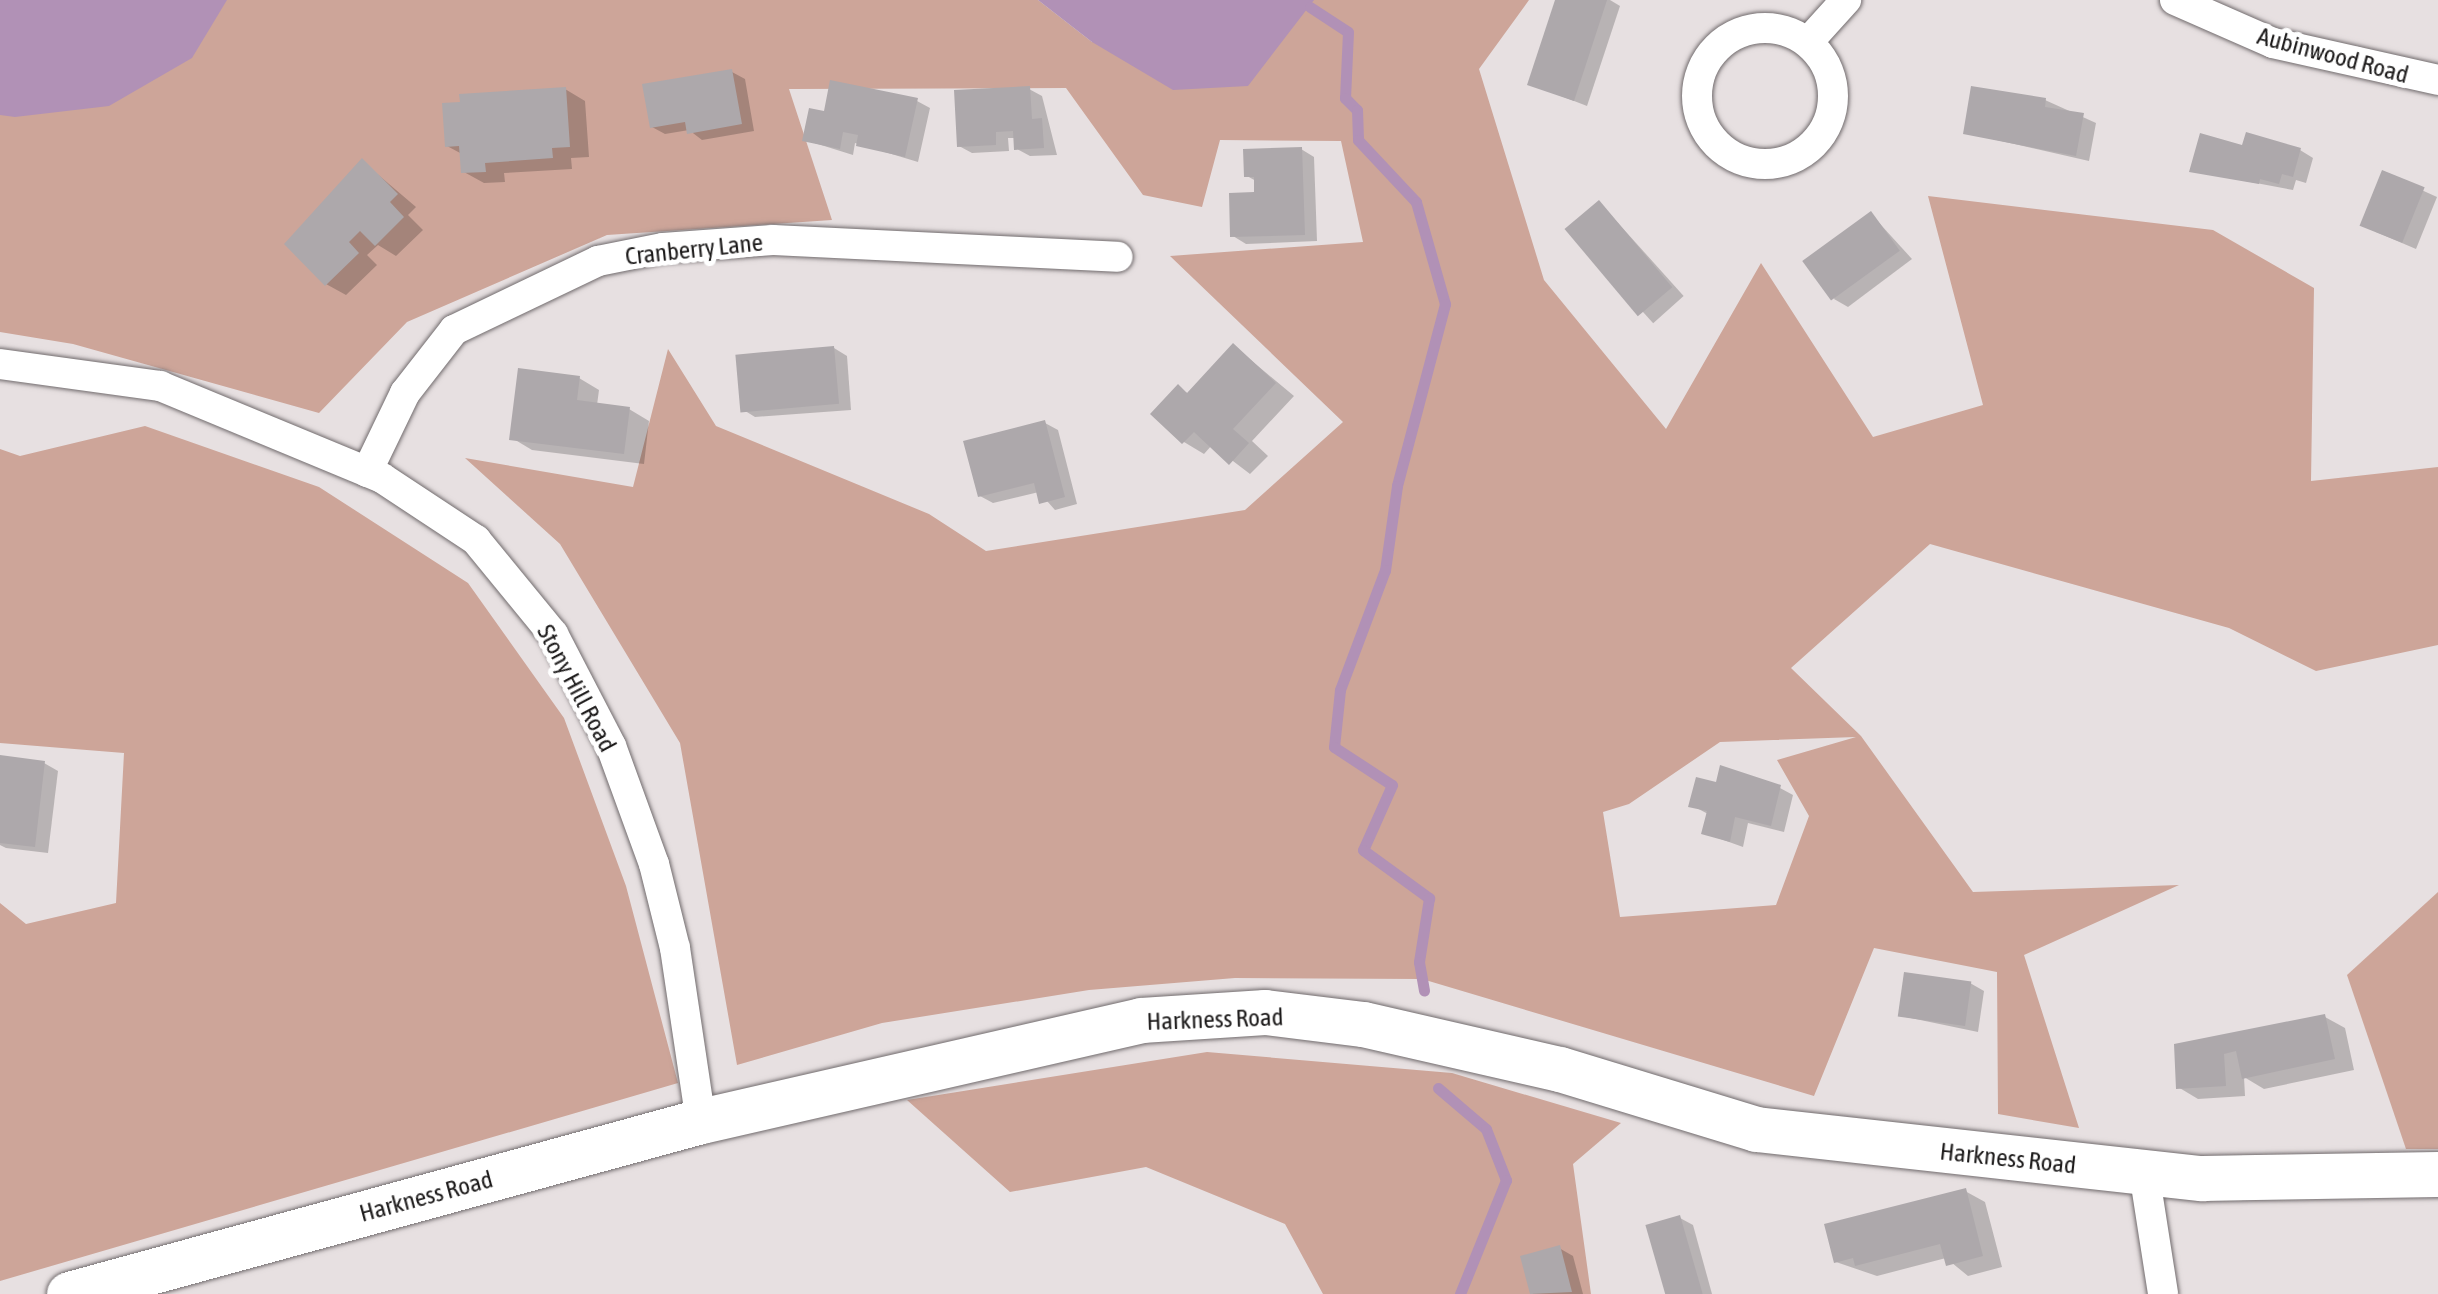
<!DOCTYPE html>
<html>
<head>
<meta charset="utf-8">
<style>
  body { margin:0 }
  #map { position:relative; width:2438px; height:1294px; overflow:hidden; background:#e7e0e1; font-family:"Asap Condensed",sans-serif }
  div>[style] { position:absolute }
  .green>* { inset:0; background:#cda599 }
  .water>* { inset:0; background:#b191b6 }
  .shadow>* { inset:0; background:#0003; transform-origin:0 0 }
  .stream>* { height:11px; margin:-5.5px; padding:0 5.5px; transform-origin:5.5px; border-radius:5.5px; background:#b191b6 }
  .building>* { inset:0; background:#ada8ab; transform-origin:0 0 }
  .roads { filter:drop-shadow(0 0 2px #716b6d) drop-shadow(0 0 2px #716b6d) }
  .street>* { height:30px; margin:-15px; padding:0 15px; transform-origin:15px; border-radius:15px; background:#fff }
  .street>.ring { margin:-15px; padding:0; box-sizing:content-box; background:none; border:30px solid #fff; border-radius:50% }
  .secondary>* { height:45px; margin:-22.5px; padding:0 22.5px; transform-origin:22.5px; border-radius:22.5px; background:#fff }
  span { translate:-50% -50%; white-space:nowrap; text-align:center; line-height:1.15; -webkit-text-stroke:10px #fff; paint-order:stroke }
  .street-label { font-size:25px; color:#1c1a1a }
</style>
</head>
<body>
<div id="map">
  <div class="green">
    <i style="clip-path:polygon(evenodd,0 0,1038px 0,1092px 42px,1313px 0,1529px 0,1479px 69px,1544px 280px,1666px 429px,1761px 263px,1873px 437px,1983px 405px,1928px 196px,2213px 230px,2314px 288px,2311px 481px,2438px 467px,2438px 645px,2316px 671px,2229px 628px,1930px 544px,1791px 668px,1861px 736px,1973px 892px,2179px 885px,2024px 955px,2079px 1128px,1998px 1114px,1997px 972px,1874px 948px,1814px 1096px,1422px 979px,1235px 978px,1089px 990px,882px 1023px,737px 1065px,680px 743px,560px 544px,465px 458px,633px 487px,668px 349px,716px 426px,929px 514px,986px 551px,1245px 510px,1343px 422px,1170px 256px,1363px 242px,1341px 141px,1220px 140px,1202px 207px,1143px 195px,1066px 88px,789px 89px,832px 220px,607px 235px,407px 322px,319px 413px,73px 344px,0 332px,0 0,1856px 737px,1777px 760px,1809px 816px,1776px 905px,1620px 917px,1603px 812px,1629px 804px,1720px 742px,1856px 737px)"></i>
    <i style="clip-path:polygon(145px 426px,319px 487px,468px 583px,564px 718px,626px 886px,678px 1083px,0 1281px,0 903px,26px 924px,116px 903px,124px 753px,0 743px,0 449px,20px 456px)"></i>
    <i style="clip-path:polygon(2438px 892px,2438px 1149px,2406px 1149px,2347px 975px)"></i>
    <i style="clip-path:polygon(1207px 1052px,1452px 1073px,1621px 1123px,1573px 1164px,1591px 1294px,1323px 1294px,1285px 1224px,1146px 1167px,1010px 1192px,907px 1100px)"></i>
  </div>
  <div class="water">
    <i style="clip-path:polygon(0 0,227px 0,192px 58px,109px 106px,15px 117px,0 115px)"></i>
    <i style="clip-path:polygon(1038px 0,1314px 0,1248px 86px,1173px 90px,1092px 42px)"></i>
  </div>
  <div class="shadow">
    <i style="clip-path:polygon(1558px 0,1610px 0,1620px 6px,1587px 106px,1530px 84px)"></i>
    <i style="clip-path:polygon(732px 72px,745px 79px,754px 131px,702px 140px,689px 130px,665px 134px,652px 127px)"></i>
    <i style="clip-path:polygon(565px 89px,585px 101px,589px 157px,571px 158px,572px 169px,504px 173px,505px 182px,484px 183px,464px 172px,462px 154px,447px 146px)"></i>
    <i style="clip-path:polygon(1029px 89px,1042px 96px,1057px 155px,1030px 156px,1017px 149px,1016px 138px,1008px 138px,1009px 151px,972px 153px,959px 146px)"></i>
    <i style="clip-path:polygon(2045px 100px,2096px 123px,2089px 161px,1966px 133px)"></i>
    <i style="clip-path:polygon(917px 101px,930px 108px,918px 162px,855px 143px,853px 155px,805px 140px,825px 114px)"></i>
    <i style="clip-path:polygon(2243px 148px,2300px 150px,2313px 158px,2306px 183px,2296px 180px,2293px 190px,2192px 171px)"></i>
    <i style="clip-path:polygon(1301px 149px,1314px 157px,1317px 241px,1246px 244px,1233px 236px,1256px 194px,1256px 181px,1247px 176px)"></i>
    <i style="clip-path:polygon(362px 161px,416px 207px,408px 215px,423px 230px,396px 256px,378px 245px,367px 255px,377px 265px,346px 295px,326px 284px)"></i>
    <i style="clip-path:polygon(2384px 173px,2437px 197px,2416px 249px,2376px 232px)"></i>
    <i style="left:1600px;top:203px;width:125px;height:41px;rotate:48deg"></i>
    <i style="clip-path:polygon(1871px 214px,1912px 259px,1848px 307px,1834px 299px)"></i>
    <i style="clip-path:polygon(1234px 346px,1294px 396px,1252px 441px,1268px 456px,1250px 474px,1212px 445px,1204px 454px,1184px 442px,1154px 414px,1178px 388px,1189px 394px)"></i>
    <i style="clip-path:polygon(834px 348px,847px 356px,851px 410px,755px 417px,742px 409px)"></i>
    <i style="clip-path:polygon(579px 378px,599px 390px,597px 405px,629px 409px,649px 421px,644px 464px,532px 450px,512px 438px)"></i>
    <i style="clip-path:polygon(1045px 423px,1058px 430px,1077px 504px,1055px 510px,1039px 492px,993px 503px,980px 496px)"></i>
    <i style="clip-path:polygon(44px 763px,58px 771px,48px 853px,6px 848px,0 845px,0 779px)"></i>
    <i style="clip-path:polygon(1718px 785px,1780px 788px,1793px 795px,1784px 832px,1748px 823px,1743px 847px,1704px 833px,1708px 814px,1691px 805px)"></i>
    <i style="clip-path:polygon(1970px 983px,1984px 991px,1978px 1032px,1901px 1016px)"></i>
    <i style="clip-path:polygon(2325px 1017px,2345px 1028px,2354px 1070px,2264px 1089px,2244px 1077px,2245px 1096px,2198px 1099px,2178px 1087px,2177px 1046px)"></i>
    <i style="clip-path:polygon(1965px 1191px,1985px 1202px,2002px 1267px,1968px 1276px,1946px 1258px,1877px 1276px,1836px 1262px)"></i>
    <i style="clip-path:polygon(1680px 1218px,1693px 1225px,1712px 1294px,1667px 1294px)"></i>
    <i style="clip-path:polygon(1559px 1248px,1573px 1256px,1583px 1294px,1533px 1294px,1523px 1258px)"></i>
  </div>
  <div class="stream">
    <i style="left:1310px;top:7px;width:45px;rotate:33.3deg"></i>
    <i style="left:1348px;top:32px;width:66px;rotate:92.6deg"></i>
    <i style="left:1345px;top:98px;width:17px;rotate:45deg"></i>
    <i style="left:1357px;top:110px;width:30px;rotate:88deg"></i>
    <i style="left:1358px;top:140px;width:85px;rotate:46.9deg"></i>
    <i style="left:1416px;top:202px;width:106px;rotate:74.1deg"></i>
    <i style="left:1445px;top:304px;width:188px;rotate:104.8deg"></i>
    <i style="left:1397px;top:486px;width:85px;rotate:98.1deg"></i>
    <i style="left:1385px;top:570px;width:128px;rotate:110.6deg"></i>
    <i style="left:1340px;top:690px;width:57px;rotate:96deg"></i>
    <i style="left:1334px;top:747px;width:69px;rotate:33.2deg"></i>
    <i style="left:1392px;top:785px;width:71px;rotate:114deg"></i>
    <i style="left:1363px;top:850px;width:82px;rotate:36deg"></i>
    <i style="left:1429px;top:898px;width:65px;rotate:98.9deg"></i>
    <i style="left:1419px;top:962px;width:29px;rotate:80deg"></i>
    <i style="left:1438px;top:1088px;width:63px;rotate:40.5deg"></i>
    <i style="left:1486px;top:1129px;width:55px;rotate:68.6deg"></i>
    <i style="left:1506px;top:1180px;width:123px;rotate:112deg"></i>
  </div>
  <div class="building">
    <i style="clip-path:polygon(1555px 0,1607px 0,1574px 101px,1527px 85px)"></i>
    <i style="clip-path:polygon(732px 69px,742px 124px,687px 134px,685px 122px,650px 128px,642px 84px)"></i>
    <i style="clip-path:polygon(830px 80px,918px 98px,905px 157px,856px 146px,858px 135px,843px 132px,840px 149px,802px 141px,809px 108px,824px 111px)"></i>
    <i style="clip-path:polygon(1030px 86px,1032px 119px,1042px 118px,1044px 148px,1014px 150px,1013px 131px,996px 132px,996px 145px,957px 147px,954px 90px)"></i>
    <i style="clip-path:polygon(1971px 86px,2046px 98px,2045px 107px,2084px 113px,2076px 156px,1963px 134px)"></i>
    <i style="clip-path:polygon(566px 87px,570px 147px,552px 148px,553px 158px,485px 163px,486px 172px,461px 173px,459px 146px,445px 147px,442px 103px,460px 102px,459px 94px)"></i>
    <i style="clip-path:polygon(2246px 132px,2301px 148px,2293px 177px,2282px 174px,2279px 184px,2260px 179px,2259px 184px,2189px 172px,2200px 133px,2242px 145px)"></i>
    <i style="clip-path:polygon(1302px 147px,1305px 235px,1230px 237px,1229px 193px,1254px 192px,1254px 177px,1244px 177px,1243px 149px)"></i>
    <i style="clip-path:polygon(362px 158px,398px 194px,390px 202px,404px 217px,375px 246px,360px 231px,349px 242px,359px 253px,325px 286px,284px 244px)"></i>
    <i style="left:2382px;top:170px;width:46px;height:60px;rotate:22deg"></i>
    <i style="left:1599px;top:200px;width:114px;height:45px;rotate:50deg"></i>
    <i style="left:1871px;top:211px;width:49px;height:85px;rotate:54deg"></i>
    <i style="clip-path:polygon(1233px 343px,1276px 383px,1233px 429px,1249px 443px,1229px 465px,1194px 432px,1182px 444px,1150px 414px,1178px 384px,1187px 393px)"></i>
    <i style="left:834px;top:346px;width:58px;height:99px;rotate:85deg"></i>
    <i style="clip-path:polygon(518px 368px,580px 376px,577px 400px,630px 407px,624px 454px,509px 440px)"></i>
    <i style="clip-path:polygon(1045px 420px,1065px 497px,1039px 504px,1034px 483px,978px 497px,963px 441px)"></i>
    <i style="clip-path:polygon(0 755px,45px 761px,35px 847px,0 843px)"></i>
    <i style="clip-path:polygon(1720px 765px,1781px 785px,1771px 826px,1735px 817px,1730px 842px,1701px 834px,1707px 811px,1688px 807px,1696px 777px,1716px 782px)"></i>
    <i style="left:1904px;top:972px;width:68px;height:45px;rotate:8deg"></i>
    <i style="clip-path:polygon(2325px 1014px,2335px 1059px,2242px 1079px,2236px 1051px,2224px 1054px,2226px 1086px,2176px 1089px,2174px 1044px)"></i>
    <i style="clip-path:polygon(1966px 1188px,1983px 1256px,1946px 1266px,1940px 1244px,1855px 1266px,1853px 1258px,1834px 1263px,1824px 1224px)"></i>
    <i style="left:1680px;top:1215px;width:82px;height:36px;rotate:74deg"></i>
    <i style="clip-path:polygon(1560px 1245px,1572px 1292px,1530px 1294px,1520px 1256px)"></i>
  </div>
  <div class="roads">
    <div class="street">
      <i style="left:2175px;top:0;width:107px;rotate:23.7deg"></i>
      <i style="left:2273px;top:43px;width:169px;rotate:12.6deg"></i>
      <i class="ring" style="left:1697px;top:28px;width:106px;height:106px"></i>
      <i style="left:1808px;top:42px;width:57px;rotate:-47.9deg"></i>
      <i style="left:0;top:364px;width:162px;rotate:7.8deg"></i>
      <i style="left:160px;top:386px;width:240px;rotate:22.5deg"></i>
      <i style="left:382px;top:478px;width:113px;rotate:33.4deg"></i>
      <i style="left:476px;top:540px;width:122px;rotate:50.7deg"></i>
      <i style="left:553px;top:634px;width:126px;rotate:62.6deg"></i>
      <i style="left:611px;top:746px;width:126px;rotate:70deg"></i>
      <i style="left:654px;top:864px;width:87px;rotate:76deg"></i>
      <i style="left:675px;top:948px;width:175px;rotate:81.5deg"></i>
      <i style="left:367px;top:472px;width:88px;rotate:-64.3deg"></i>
      <i style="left:405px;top:393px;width:80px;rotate:-52.1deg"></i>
      <i style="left:454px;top:330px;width:160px;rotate:-25.6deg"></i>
      <i style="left:598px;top:261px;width:66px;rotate:-11.3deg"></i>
      <i style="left:663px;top:248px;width:110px;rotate:-4.2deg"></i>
      <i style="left:773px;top:240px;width:345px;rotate:2.8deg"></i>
      <i style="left:2144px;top:1172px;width:123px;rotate:81.1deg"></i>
    </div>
    <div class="secondary">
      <i style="left:69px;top:1294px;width:655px;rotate:-15.31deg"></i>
      <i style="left:701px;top:1121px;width:451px;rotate:-12.9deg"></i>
      <i style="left:1141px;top:1020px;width:124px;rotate:-3.7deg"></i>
      <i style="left:1265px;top:1012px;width:99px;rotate:7deg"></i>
      <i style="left:1363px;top:1024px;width:202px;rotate:12.9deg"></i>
      <i style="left:1560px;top:1069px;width:205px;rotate:17deg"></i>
      <i style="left:1756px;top:1129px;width:449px;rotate:6.3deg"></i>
      <i style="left:2202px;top:1178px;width:236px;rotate:-1deg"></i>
    </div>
  </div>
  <div class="street-label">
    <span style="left:2333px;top:55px;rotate:15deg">Aubinwood Road</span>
    <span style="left:694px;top:249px;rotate:-6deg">Cranberry Lane</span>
    <span style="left:577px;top:688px;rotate:62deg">Stony Hill Road</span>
    <span style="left:1215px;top:1019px;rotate:-2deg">Harkness Road</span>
    <span style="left:2008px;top:1158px;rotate:6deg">Harkness Road</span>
    <span style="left:426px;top:1196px;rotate:-15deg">Harkness Road</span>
  </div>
</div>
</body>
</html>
